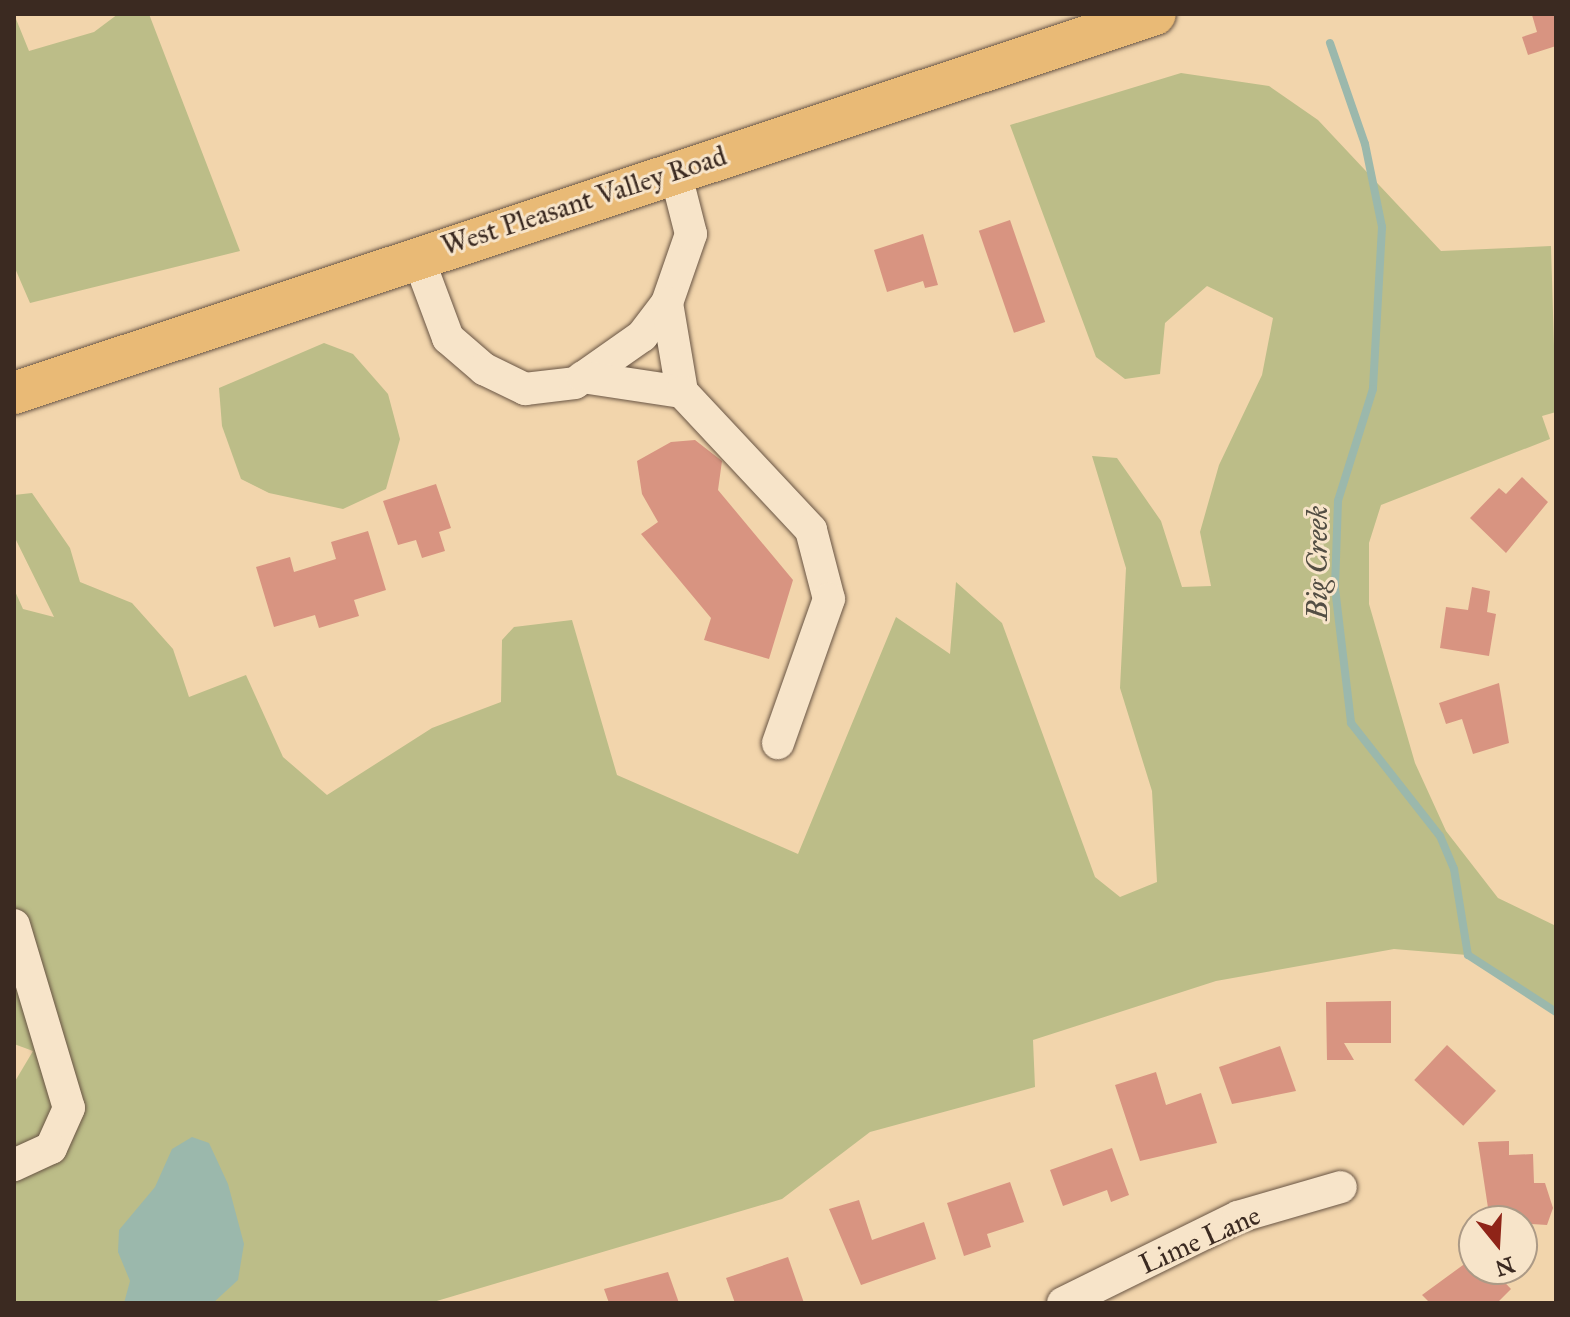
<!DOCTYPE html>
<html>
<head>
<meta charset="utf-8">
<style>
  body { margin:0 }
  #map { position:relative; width:1570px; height:1317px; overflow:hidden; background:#f2d5ac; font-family:"IM FELL Great Primer",serif }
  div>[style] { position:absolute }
  .green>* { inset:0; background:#bcbd88 }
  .water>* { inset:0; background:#9bb8ac }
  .stream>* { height:8px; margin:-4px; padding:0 4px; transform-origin:4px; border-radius:4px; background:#9bb8ac }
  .building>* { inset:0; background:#d89481; transform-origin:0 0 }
  .roads { filter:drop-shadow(0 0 2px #695544) drop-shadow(0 0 2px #695544) }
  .minor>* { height:32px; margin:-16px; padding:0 16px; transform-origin:16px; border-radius:16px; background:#f7e4c9 }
  .major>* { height:42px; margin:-21px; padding:0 21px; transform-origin:21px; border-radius:21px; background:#e9ba76 }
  span { translate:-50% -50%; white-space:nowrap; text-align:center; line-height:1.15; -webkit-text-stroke:6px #f7e4c9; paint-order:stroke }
  .street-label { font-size:28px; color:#3b2a21 }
  .water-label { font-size:30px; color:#534e44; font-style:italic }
  .frame { position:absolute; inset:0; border:16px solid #3b2a21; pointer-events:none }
  .north { position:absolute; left:1458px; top:1205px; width:80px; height:80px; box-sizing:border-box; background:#f7e4c9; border:2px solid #ac9a86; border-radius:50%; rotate:162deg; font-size:22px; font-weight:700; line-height:32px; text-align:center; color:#3b2a21 }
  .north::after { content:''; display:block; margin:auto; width:28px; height:36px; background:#8f2418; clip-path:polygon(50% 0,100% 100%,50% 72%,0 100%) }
</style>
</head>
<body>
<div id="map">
  <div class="green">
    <i style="clip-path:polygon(14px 14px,29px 51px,94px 32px,118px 14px,149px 14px,240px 251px,30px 303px,14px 266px)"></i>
    <i style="clip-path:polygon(1181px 73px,1269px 86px,1318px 120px,1441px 251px,1551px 246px,1556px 412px,1542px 416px,1550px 439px,1381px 505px,1369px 543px,1369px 604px,1415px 763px,1446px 831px,1498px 898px,1556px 926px,1556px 1012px,1467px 955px,1394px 949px,1216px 981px,1033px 1040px,1035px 1087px,870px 1132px,782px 1199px,430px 1303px,14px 1303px,14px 1083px,33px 1051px,14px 1044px,14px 589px,23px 609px,54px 617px,14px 536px,14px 495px,32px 493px,70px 548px,80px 582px,132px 603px,173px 649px,189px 697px,246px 675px,283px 757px,327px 795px,432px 728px,501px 702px,502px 640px,514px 627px,572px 620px,617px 775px,798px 854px,896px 617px,950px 654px,956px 582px,1002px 623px,1095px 877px,1120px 897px,1157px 882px,1152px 791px,1120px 688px,1126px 568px,1092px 456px,1117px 458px,1136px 485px,1161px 521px,1182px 587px,1211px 586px,1200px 532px,1219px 465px,1262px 375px,1273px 318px,1207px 286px,1165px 323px,1160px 374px,1125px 379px,1096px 357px,1010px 125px)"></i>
    <i style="clip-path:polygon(324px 343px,353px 354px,388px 394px,400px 439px,386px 489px,343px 509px,269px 493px,241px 479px,222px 426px,219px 388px)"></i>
  </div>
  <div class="water">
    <i style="clip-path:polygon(192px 1137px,209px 1143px,228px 1184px,244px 1244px,238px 1280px,213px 1303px,124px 1303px,130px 1281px,118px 1252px,119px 1230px,155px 1187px,172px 1149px)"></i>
  </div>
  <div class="stream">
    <i style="left:1330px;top:43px;width:107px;rotate:70.9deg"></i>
    <i style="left:1365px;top:144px;width:85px;rotate:78.4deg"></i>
    <i style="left:1382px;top:227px;width:162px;rotate:93.2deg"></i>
    <i style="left:1373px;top:389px;width:117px;rotate:107.4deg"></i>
    <i style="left:1338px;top:501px;width:87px;rotate:92deg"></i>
    <i style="left:1335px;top:588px;width:136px;rotate:83.2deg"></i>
    <i style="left:1351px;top:723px;width:144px;rotate:51.8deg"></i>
    <i style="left:1440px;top:836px;width:36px;rotate:67deg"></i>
    <i style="left:1454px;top:869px;width:87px;rotate:80.8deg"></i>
    <i style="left:1468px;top:955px;width:105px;rotate:32.9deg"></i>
  </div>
  <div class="building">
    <i style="clip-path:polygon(1556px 14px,1556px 46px,1528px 55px,1522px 37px,1537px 32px,1532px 15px)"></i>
    <i style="left:1010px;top:220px;width:108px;height:33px;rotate:71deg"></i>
    <i style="clip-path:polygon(923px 234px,938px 285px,925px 288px,923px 281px,887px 292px,874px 250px)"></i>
    <i style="clip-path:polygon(695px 440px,722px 461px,718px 490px,793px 580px,769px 659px,704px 640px,711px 618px,641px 534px,658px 522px,642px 494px,637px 461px,671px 442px)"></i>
    <i style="clip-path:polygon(1522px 477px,1548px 502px,1506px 553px,1470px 518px,1499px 488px,1506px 494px)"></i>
    <i style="clip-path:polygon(436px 484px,451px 528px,439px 532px,445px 551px,422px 558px,416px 540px,398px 545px,383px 501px)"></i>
    <i style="clip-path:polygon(368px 531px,386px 590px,354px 600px,359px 616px,319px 628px,315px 615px,274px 627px,256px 567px,290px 557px,294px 572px,336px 559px,331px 542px)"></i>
    <i style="clip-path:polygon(1472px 587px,1490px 591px,1487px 612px,1496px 614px,1489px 656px,1440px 648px,1446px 607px,1468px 610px)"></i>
    <i style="clip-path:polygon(1499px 683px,1509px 743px,1473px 754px,1462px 719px,1446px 724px,1439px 703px)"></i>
    <i style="clip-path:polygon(1391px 1001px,1391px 1043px,1344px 1043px,1354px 1060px,1327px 1060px,1326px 1002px)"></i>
    <i style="left:1447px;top:1045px;width:67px;height:48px;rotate:43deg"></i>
    <i style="clip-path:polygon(1280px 1046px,1296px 1091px,1232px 1104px,1219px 1067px)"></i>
    <i style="clip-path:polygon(1156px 1072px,1166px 1105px,1201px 1093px,1217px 1143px,1140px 1161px,1115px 1085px)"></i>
    <i style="clip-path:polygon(1509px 1141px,1509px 1155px,1533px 1154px,1534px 1183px,1545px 1183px,1553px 1208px,1547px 1225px,1490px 1221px,1478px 1142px)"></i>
    <i style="clip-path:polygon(1112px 1148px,1129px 1195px,1111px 1202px,1107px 1190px,1063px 1206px,1050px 1170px)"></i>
    <i style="clip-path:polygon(1010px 1182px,1024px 1222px,987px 1234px,991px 1247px,964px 1256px,947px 1203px)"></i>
    <i style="clip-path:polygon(859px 1200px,872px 1240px,924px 1222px,936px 1259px,861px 1285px,829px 1209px)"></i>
    <i style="clip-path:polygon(788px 1257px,804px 1303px,735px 1303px,726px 1278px)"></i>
    <i style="clip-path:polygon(1474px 1257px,1474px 1269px,1492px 1269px,1511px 1289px,1497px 1303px,1430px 1303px,1422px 1295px)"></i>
    <i style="clip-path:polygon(668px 1272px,679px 1303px,609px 1303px,604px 1289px)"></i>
  </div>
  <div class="roads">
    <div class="minor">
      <i style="left:417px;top:255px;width:89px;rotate:69.5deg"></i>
      <i style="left:448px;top:338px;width:48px;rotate:40.7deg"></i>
      <i style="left:484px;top:369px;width:46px;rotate:26deg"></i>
      <i style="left:525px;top:389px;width:50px;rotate:-6.8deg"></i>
      <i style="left:575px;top:383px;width:82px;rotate:-35deg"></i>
      <i style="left:642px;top:336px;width:41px;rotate:-52.9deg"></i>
      <i style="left:667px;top:303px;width:73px;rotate:-70.8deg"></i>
      <i style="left:691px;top:234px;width:65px;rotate:-104.3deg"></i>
      <i style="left:667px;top:303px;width:90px;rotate:80.4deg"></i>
      <i style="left:583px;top:377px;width:100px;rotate:8.6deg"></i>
      <i style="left:682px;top:392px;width:189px;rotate:46.9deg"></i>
      <i style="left:811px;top:530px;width:71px;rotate:75.4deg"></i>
      <i style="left:829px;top:599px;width:153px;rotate:109.5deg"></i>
      <i style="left:14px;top:925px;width:191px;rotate:73.3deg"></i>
      <i style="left:69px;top:1108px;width:44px;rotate:114.2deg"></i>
      <i style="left:51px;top:1148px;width:41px;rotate:155.3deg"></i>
      <i style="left:1063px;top:1303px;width:195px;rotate:-26.2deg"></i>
      <i style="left:1238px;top:1217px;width:107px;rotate:-16.2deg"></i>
    </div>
    <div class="major">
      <i style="left:14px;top:393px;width:1202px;rotate:-18.37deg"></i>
    </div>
  </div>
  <div class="street-label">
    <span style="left:584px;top:201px;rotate:-18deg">West Pleasant Valley Road</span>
    <span style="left:1200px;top:1240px;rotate:-24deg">Lime Lane</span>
  </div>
  <div class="water-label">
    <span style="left:1317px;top:563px;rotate:-90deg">Big Creek</span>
  </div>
  <div class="frame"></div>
  <div class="north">N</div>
</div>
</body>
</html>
